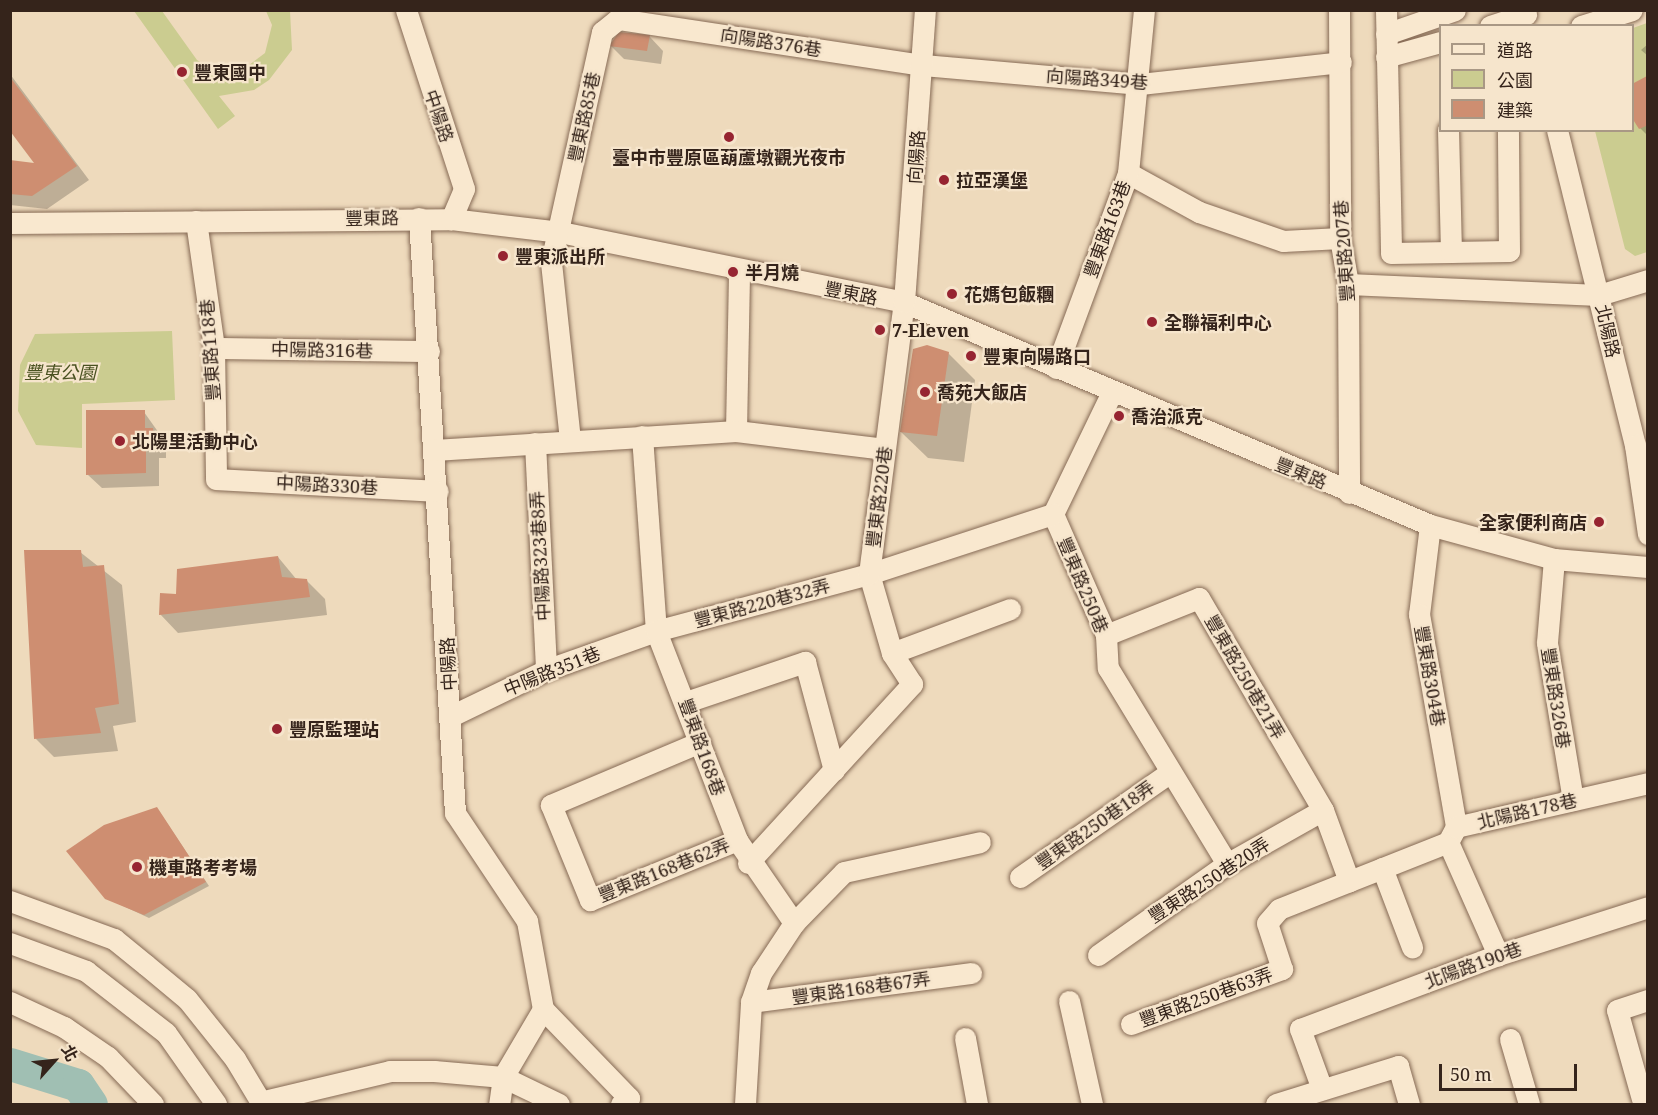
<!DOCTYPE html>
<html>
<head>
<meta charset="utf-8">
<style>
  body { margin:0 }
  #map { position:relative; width:1658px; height:1115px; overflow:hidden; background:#eedabc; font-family:"Noto Serif","Noto Sans TC",serif }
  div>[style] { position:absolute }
  .green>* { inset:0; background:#cbcc90 }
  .shadow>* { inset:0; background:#0003 }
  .river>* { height:33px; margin:-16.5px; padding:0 16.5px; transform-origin:16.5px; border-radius:16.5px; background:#a0bfb3 }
  .building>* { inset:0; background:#ce8e71 }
  .roads { filter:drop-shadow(0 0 2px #866a55) drop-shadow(0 0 2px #866a55) }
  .minor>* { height:21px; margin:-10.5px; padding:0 10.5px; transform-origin:10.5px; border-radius:10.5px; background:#f9e8cf }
  .dots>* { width:16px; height:16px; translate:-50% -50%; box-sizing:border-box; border:3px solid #f6e5cc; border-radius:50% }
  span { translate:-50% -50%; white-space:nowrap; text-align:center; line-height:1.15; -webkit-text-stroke:4.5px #f6e5cc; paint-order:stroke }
  .street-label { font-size:18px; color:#35241b }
  .poi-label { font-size:18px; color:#35241b; font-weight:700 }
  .left { translate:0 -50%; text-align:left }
  .right { translate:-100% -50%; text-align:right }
  .park-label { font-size:18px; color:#4a5221; font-style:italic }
  .frame { position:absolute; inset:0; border:12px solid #35241b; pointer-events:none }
  .legend { position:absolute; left:1439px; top:24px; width:195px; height:108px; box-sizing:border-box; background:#f6e5cc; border:2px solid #a99885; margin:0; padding:8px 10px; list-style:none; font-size:18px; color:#35241b }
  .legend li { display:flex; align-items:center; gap:12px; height:30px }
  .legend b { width:30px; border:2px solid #a99885 }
  .north { position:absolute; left:24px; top:1031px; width:60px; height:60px; -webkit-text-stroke:4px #f6e5cc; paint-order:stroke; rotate:63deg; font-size:16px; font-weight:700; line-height:24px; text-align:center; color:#35241b }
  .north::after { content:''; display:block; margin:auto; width:21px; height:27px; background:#35241b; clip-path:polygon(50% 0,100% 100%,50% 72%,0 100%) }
  .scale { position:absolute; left:1439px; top:1064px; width:138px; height:27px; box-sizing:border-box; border:3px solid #35241b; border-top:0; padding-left:8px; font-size:18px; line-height:21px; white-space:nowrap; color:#35241b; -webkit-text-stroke:4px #f6e5cc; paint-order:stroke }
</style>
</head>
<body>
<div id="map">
  <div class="green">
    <i style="clip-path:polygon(134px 11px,162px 11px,197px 60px,218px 73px,240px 72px,265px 53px,272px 25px,266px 11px,290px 11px,292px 50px,269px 80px,254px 90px,219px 96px,235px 116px,218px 129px)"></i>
    <i style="clip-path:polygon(1647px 23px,1647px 252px,1635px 256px,1625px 249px,1595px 131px,1632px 130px,1633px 28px)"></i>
    <i style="clip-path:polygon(172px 331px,175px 400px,82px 404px,82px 448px,36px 445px,18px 411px,20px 365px,35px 334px)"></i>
  </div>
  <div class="shadow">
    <i style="clip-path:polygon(650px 37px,663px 51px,661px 64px,624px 59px,611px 46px)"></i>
    <i style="clip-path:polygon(1648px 44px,1648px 56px,1641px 50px)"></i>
    <i style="clip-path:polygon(10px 74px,89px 180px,47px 209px,10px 205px,10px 162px,38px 165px,10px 128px)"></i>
    <i style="clip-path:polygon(1646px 78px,1648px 79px,1648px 136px,1640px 128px)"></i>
    <i style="clip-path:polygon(948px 353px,975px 380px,964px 462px,928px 458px,901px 432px)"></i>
    <i style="clip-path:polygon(144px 412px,166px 443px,166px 458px,159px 458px,159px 486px,102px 488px,88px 475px)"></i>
    <i style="clip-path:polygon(80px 552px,122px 585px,136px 722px,113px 726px,118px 751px,54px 757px,36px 739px)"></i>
    <i style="clip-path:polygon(278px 557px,297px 580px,306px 580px,325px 599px,327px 615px,178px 633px,160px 614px)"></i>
    <i style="clip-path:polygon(157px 808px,209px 886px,149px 918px,106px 898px)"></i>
  </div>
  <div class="river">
    <i style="left:10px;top:1064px;width:71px;rotate:17.2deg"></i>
    <i style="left:78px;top:1085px;width:23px;rotate:56deg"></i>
  </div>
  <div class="building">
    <i style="clip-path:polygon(619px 32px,650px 35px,647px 51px,609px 46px)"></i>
    <i style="clip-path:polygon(1647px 76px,1648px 125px,1639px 129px,1632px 118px,1632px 84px)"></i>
    <i style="clip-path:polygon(10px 77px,77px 166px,32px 196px,10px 194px,10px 160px,34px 163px,10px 131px)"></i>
    <i style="clip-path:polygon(927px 345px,949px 352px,937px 436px,900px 432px,913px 349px)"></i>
    <i style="clip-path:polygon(86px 410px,145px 410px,145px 428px,153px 428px,154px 436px,153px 445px,146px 445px,146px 473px,86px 475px)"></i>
    <i style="clip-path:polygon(24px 550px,81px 550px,83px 567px,104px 565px,119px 704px,95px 708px,101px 733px,34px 739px)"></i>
    <i style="clip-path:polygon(278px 556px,282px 577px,307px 579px,310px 597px,159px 615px,160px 593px,176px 594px,177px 569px)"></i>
    <i style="clip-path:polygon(157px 807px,206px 882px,144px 915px,105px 899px,66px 851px,104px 825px)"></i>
  </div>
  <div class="roads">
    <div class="minor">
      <i style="left:406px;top:10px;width:188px;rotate:72deg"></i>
      <i style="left:464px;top:189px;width:33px;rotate:113deg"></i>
      <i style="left:1339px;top:10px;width:228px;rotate:89.7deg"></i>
      <i style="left:1340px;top:238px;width:47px;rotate:80.1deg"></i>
      <i style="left:1348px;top:284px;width:209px;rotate:89.7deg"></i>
      <i style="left:1386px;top:10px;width:243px;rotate:88.8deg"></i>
      <i style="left:1391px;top:253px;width:60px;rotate:-1deg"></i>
      <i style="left:1451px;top:252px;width:122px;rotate:-91.4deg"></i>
      <i style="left:618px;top:19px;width:308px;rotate:8.6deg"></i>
      <i style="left:923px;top:65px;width:218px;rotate:5deg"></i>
      <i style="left:1140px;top:84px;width:202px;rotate:-6.2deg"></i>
      <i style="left:1490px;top:26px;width:38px;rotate:-18deg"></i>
      <i style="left:1581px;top:26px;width:53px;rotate:-17.4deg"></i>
      <i style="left:1386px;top:34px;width:73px;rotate:-19.2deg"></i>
      <i style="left:1386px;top:57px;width:56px;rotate:-15.5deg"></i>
      <i style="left:1557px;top:130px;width:325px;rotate:76.1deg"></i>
      <i style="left:1635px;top:445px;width:90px;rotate:81.7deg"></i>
      <i style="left:1128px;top:173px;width:81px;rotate:28.8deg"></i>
      <i style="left:1199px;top:212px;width:89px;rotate:19deg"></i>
      <i style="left:1283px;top:241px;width:57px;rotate:-3deg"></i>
      <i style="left:419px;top:218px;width:596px;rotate:86.54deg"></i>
      <i style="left:455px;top:813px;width:130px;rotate:56.3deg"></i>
      <i style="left:527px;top:921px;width:89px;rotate:79.7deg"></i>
      <i style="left:543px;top:1009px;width:79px;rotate:120.5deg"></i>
      <i style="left:503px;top:1077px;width:27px;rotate:98deg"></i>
      <i style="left:196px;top:221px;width:128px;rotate:81.9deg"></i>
      <i style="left:214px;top:348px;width:131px;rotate:89.1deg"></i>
      <i style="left:216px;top:479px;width:222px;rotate:3.1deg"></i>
      <i style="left:10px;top:223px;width:441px;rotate:-0.5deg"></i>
      <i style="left:451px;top:219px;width:110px;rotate:6.8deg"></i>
      <i style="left:560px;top:232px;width:351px;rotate:11.5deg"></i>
      <i style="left:904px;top:302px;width:571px;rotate:22.97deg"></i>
      <i style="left:1430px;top:525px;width:129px;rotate:15.3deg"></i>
      <i style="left:1554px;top:559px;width:94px;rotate:4.9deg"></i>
      <i style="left:1451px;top:252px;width:58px;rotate:-1deg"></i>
      <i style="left:1509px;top:251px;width:121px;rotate:-90.5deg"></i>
      <i style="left:1348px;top:284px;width:251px;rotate:2.5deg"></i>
      <i style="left:1599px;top:295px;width:51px;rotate:-17deg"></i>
      <i style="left:214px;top:348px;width:215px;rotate:0.8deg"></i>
      <i style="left:1056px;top:368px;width:208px;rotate:-69.7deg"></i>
      <i style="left:1128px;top:173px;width:164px;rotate:-84.4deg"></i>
      <i style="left:1111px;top:394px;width:133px;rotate:115.8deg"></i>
      <i style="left:1053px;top:514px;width:132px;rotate:66.3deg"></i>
      <i style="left:1106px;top:635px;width:33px;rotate:87deg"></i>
      <i style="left:1108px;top:668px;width:229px;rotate:58.7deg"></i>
      <i style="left:736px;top:431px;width:159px;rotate:-88.9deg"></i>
      <i style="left:642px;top:436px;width:196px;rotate:85.9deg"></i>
      <i style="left:656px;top:631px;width:224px;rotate:68.8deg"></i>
      <i style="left:737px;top:840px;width:101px;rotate:55.5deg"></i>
      <i style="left:570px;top:440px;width:179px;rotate:-96.1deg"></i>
      <i style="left:551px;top:262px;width:236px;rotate:-77.5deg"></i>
      <i style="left:602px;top:32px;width:21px;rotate:-39deg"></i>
      <i style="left:535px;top:443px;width:227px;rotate:87.2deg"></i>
      <i style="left:434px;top:450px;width:303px;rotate:-3.6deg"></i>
      <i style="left:736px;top:431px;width:150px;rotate:6.9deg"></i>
      <i style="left:1430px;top:525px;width:90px;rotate:97deg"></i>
      <i style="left:1419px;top:614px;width:216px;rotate:80.1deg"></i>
      <i style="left:1554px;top:559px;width:84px;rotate:94.8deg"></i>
      <i style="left:1547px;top:643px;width:159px;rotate:80.6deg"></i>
      <i style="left:1106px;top:635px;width:100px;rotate:-21.7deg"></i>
      <i style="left:1199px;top:598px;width:246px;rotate:59.7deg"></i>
      <i style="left:1323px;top:810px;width:76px;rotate:69.9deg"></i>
      <i style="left:892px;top:653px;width:126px;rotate:-20.4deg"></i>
      <i style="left:686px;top:702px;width:126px;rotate:-18.6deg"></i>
      <i style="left:805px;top:662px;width:112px;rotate:75deg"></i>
      <i style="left:451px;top:716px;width:106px;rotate:-25.8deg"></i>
      <i style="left:546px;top:670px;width:117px;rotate:-19.5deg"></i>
      <i style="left:656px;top:631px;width:220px;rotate:-15deg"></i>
      <i style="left:869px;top:574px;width:194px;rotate:-18.1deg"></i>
      <i style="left:700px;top:742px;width:162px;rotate:157.1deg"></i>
      <i style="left:551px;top:805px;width:103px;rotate:67.7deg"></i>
      <i style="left:590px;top:900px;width:159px;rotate:-22.2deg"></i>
      <i style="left:1448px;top:842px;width:124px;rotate:66.1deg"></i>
      <i style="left:748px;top:863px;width:243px;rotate:-47.5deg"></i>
      <i style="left:912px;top:684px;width:37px;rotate:-123deg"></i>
      <i style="left:892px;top:653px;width:82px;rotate:-106.2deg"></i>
      <i style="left:869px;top:574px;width:274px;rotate:-82.7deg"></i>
      <i style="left:904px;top:302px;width:293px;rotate:-85.9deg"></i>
      <i style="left:1382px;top:868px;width:85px;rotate:69.2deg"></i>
      <i style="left:1020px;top:877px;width:182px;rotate:-34.9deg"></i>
      <i style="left:10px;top:901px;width:111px;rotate:20.1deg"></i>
      <i style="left:114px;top:939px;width:41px;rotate:39.1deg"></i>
      <i style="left:146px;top:965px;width:53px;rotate:39.7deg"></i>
      <i style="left:187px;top:999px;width:77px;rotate:51.3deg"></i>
      <i style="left:235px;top:1059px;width:52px;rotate:59deg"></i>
      <i style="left:10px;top:943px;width:81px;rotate:20.2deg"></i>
      <i style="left:86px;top:971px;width:101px;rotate:37.8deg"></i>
      <i style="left:166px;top:1033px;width:87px;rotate:54.8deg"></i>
      <i style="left:1098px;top:955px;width:158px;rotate:-35.2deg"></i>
      <i style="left:1227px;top:864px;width:110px;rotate:-29.4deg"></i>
      <i style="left:1069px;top:1001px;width:106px;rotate:77.4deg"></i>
      <i style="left:10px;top:1002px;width:60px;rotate:24.8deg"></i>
      <i style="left:64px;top:1027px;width:53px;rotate:34.3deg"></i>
      <i style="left:108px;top:1057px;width:65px;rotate:46.2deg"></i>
      <i style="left:751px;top:1002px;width:222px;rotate:-7.5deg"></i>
      <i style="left:543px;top:1009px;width:124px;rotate:46deg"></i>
      <i style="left:629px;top:1098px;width:10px;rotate:143deg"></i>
      <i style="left:1131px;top:1024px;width:161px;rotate:-20deg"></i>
      <i style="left:1282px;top:969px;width:48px;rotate:-108.1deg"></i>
      <i style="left:1267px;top:923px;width:18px;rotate:-49deg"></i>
      <i style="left:1279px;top:909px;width:182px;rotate:-21.6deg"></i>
      <i style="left:1448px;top:842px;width:17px;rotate:-62deg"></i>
      <i style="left:1456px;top:827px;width:197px;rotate:-12.9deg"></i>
      <i style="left:965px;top:1038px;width:67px;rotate:79.7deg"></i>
      <i style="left:1510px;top:1039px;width:68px;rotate:73.7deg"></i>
      <i style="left:1322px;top:1089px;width:64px;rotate:-110.1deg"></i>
      <i style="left:1300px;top:1029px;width:211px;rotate:-20.5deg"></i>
      <i style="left:1498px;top:955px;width:157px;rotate:-17.7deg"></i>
      <i style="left:1642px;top:1099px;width:92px;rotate:-105.7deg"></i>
      <i style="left:1617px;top:1010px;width:33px;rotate:-18deg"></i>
      <i style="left:260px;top:1102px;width:134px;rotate:-13.4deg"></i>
      <i style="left:390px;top:1071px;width:44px"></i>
      <i style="left:434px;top:1071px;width:69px;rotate:5deg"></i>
      <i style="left:503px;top:1077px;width:62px;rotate:25.7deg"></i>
      <i style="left:745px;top:1104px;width:102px;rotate:-86.6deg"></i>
      <i style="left:751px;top:1002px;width:31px;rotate:-71deg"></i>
      <i style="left:761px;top:973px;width:60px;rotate:-56.6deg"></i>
      <i style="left:794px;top:923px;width:71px;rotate:-45.6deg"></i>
      <i style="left:844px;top:872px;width:139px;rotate:-12.4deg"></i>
      <i style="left:1276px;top:1104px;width:128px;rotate:-17.3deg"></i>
      <i style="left:1398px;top:1066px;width:40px;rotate:74deg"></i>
    </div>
  </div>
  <div class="dots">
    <i style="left:182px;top:72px;background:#962431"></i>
    <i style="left:729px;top:137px;background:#962431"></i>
    <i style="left:944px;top:180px;background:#962431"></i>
    <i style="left:503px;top:256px;background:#962431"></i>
    <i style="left:733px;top:272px;background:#962431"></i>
    <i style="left:952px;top:294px;background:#962431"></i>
    <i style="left:1152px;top:322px;background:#962431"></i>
    <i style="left:880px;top:330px;background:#962431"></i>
    <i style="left:971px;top:356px;background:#962431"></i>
    <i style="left:925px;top:392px;background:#962431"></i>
    <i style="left:1119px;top:416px;background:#962431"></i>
    <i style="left:120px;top:441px;background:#962431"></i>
    <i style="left:1599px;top:522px;background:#962431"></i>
    <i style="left:277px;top:729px;background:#962431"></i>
    <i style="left:137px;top:867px;background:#962431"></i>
  </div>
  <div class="street-label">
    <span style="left:771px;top:42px;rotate:9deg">向陽路376巷</span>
    <span style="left:1097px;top:79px;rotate:4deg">向陽路349巷</span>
    <span style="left:439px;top:116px;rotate:71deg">中陽路</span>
    <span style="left:584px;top:117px;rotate:-78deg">豐東路85巷</span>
    <span style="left:916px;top:157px;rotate:-86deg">向陽路</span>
    <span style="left:372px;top:218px;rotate:-1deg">豐東路</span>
    <span style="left:1107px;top:229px;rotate:-70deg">豐東路163巷</span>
    <span style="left:1344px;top:251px;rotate:-94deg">豐東路207巷</span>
    <span style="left:851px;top:293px;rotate:11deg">豐東路</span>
    <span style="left:1608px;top:331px;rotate:77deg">北陽路</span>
    <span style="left:210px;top:350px;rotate:-94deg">豐東路118巷</span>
    <span style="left:322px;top:350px;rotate:1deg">中陽路316巷</span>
    <span style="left:1301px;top:473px;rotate:22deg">豐東路</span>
    <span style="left:327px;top:485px;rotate:3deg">中陽路330巷</span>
    <span style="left:879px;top:497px;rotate:-83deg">豐東路220巷</span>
    <span style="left:540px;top:556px;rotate:-93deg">中陽路323巷8弄</span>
    <span style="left:1083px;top:585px;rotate:67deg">豐東路250巷</span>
    <span style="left:762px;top:603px;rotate:-15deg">豐東路220巷32弄</span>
    <span style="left:448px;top:664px;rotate:-93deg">中陽路</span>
    <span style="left:552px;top:671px;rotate:-22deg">中陽路351巷</span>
    <span style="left:1430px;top:676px;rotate:80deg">豐東路304巷</span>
    <span style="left:1245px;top:677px;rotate:60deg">豐東路250巷21弄</span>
    <span style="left:1556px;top:698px;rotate:81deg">豐東路326巷</span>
    <span style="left:702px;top:747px;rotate:70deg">豐東路168巷</span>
    <span style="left:1527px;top:811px;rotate:-13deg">北陽路178巷</span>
    <span style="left:1095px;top:825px;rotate:-35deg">豐東路250巷18弄</span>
    <span style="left:664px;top:870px;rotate:-22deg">豐東路168巷62弄</span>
    <span style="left:1209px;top:880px;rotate:-33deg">豐東路250巷20弄</span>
    <span style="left:1473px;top:965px;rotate:-20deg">北陽路190巷</span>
    <span style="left:861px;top:988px;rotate:-8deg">豐東路168巷67弄</span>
    <span style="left:1206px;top:997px;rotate:-20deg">豐東路250巷63弄</span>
  </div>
  <div class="poi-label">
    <span class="left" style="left:194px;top:72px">豐東國中</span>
    <span style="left:729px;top:157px">臺中市豐原區葫蘆墩觀光夜市</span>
    <span class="left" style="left:956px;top:180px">拉亞漢堡</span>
    <span class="left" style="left:515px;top:256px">豐東派出所</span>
    <span class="left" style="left:745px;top:272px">半月燒</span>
    <span class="left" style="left:964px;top:294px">花媽包飯糰</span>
    <span class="left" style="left:1164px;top:322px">全聯福利中心</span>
    <span class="left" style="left:892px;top:330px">7-Eleven</span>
    <span class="left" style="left:983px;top:356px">豐東向陽路口</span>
    <span class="left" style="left:937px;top:392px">喬苑大飯店</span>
    <span class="left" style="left:1131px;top:416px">喬治派克</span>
    <span class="left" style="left:132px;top:441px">北陽里活動中心</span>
    <span class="right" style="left:1587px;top:522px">全家便利商店</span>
    <span class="left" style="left:289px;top:729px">豐原監理站</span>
    <span class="left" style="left:149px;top:867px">機車路考考場</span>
  </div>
  <div class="park-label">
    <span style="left:60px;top:372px">豐東公園</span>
  </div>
  <div class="frame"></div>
  <ul class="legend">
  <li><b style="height:8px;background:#f9e8cf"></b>道路</li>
  <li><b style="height:16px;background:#cbcc90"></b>公園</li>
  <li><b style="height:16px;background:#ce8e71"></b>建築</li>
  </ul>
  <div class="north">北</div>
  <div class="scale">50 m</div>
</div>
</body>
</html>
